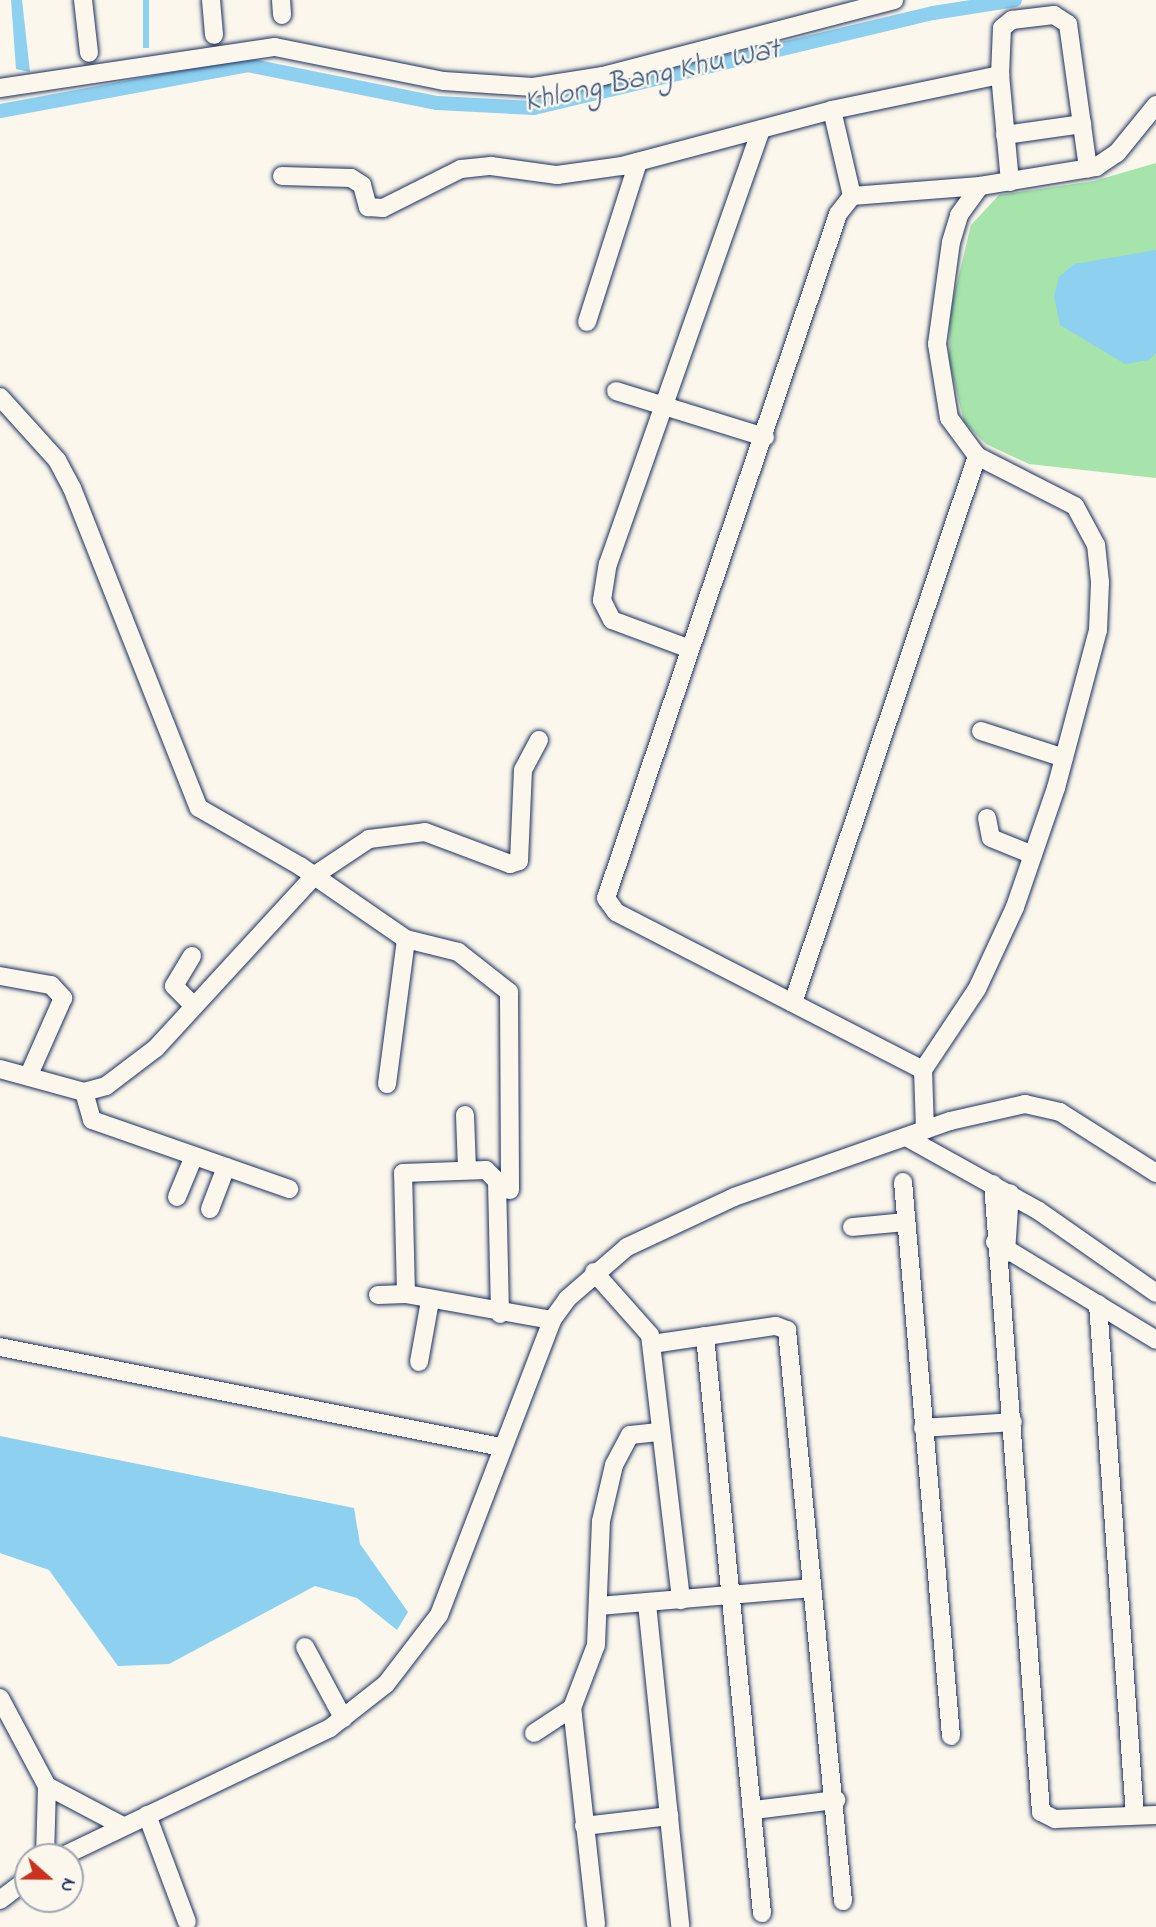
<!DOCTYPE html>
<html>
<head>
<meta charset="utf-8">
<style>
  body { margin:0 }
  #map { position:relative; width:1156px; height:1927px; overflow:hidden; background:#fbf7ec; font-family:"Indie Flower",sans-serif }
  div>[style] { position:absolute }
  .green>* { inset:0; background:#a7e4ab }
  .water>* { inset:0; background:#8dd0ef; transform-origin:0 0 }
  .canal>* { height:14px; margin:-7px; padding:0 7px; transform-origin:7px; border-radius:7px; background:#8dd0ef }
  .roads { filter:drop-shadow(0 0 2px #1b2f5e) drop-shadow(0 0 2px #1b2f5e) }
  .minor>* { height:18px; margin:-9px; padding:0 9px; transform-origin:9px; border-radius:9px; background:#fbf7ec }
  span { translate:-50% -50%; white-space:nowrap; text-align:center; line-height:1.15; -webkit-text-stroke:5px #fbf7ec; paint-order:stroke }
  .water-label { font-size:30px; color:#385782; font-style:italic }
  .north { position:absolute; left:14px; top:1843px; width:70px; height:70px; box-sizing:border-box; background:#fbf7ec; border:2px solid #a1a7b3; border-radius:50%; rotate:111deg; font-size:19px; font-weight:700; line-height:28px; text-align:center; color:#1b2f5e }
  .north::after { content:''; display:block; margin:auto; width:24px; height:32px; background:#c8321e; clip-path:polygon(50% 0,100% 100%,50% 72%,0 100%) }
</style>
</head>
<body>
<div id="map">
  <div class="green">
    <i style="clip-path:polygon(1156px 163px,1156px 478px,1029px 464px,986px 444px,964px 422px,949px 361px,950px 312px,971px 225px,999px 195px,1094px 181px)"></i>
  </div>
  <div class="water">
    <i style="clip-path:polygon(11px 0,22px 0,30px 72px,16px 69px)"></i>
    <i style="left:143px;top:0;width:6px;height:48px"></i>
    <i style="clip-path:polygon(1156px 250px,1156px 353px,1149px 360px,1125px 364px,1060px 325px,1054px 297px,1059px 277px,1074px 264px)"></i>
    <i style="clip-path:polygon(0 1436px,354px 1508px,360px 1544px,408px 1612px,397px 1630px,357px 1598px,315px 1586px,169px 1664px,118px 1666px,49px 1570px,0 1553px)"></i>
  </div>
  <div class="canal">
    <i style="left:0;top:111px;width:251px;rotate:-10.5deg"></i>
    <i style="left:247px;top:65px;width:194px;rotate:11.3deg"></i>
    <i style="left:437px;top:103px;width:97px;rotate:3deg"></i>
    <i style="left:534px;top:108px;width:410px;rotate:-13.4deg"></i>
    <i style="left:933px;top:13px;width:83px;rotate:-9deg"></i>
  </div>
  <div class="roads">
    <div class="minor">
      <i style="left:83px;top:0;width:53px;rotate:83.5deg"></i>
      <i style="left:211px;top:0;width:35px;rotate:85deg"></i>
      <i style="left:281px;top:0;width:15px;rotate:86deg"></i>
      <i style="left:0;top:88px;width:278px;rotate:-8.5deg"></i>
      <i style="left:275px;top:47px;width:172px;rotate:11.4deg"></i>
      <i style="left:444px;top:81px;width:89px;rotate:3.9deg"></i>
      <i style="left:533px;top:87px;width:71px;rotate:-8.9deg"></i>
      <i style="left:603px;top:76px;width:301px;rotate:-14.6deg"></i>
      <i style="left:832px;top:110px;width:88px;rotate:76.9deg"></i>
      <i style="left:1005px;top:135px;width:78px;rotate:-8.1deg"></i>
      <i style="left:282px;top:176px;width:69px;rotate:1.7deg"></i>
      <i style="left:351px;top:178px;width:13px;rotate:32deg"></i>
      <i style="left:362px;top:185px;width:23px;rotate:75deg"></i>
      <i style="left:368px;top:207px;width:15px;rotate:4deg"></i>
      <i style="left:383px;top:208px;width:87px;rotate:-26.6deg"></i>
      <i style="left:461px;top:169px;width:30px;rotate:-6deg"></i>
      <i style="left:491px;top:166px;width:67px;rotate:7.8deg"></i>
      <i style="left:557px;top:175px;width:66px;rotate:-7.9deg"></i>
      <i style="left:622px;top:166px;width:217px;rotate:-14.9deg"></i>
      <i style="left:832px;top:110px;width:172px;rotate:-11.8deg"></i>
      <i style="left:1010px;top:182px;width:107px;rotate:-95.3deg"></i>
      <i style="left:1000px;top:75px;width:47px;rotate:-87.6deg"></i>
      <i style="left:1002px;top:28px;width:13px;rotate:-39deg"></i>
      <i style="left:1012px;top:20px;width:42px;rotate:-6.8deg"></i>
      <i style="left:1054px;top:15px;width:17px;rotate:33deg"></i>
      <i style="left:1068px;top:24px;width:146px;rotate:82.1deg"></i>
      <i style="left:587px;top:322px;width:168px;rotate:-72.3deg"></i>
      <i style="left:616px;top:391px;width:156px;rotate:17.2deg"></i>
      <i style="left:0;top:397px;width:85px;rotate:47.9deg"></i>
      <i style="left:57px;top:460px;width:32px;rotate:62deg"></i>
      <i style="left:72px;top:488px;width:344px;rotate:68.4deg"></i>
      <i style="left:199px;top:808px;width:116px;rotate:29.9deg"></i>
      <i style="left:300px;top:866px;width:129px;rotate:34.6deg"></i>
      <i style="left:406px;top:939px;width:54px;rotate:14deg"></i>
      <i style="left:458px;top:952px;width:65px;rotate:38.1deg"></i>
      <i style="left:509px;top:992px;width:198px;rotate:89.7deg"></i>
      <i style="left:690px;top:649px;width:83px;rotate:-159.6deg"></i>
      <i style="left:612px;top:620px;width:22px;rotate:-117deg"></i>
      <i style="left:602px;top:600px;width:36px;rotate:-81deg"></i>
      <i style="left:608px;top:564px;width:461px;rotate:-70.6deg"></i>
      <i style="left:981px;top:731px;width:87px;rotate:18deg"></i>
      <i style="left:987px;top:818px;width:20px;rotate:79deg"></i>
      <i style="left:991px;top:838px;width:45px;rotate:22deg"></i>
      <i style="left:192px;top:956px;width:35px;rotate:121deg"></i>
      <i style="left:174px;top:986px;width:27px;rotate:45deg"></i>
      <i style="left:0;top:976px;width:52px;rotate:10deg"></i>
      <i style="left:51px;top:985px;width:18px;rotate:47deg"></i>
      <i style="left:63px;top:998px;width:86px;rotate:113.9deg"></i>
      <i style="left:793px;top:1003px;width:577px;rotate:-71.41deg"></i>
      <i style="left:0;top:1069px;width:87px;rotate:15.3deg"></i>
      <i style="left:84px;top:1092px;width:23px;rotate:-15deg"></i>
      <i style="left:106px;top:1086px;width:63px;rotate:-37.2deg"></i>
      <i style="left:156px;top:1048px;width:235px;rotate:-47.4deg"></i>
      <i style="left:315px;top:875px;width:65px;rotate:-33.7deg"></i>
      <i style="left:369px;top:839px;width:56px;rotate:-7.1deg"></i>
      <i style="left:425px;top:832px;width:91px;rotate:20.6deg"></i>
      <i style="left:510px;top:864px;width:9px;rotate:-18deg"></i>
      <i style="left:519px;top:861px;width:91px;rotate:-87.5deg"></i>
      <i style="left:523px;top:770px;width:34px;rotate:-62deg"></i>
      <i style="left:923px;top:1070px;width:345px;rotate:-152.8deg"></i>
      <i style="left:616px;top:912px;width:17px;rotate:-126deg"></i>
      <i style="left:606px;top:898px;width:722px;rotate:-71.26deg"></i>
      <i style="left:838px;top:214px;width:23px;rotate:-52deg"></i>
      <i style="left:852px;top:196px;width:128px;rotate:-4.5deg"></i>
      <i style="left:387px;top:1084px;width:146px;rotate:-82.5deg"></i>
      <i style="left:84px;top:1092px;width:29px;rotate:74deg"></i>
      <i style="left:92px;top:1120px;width:209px;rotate:19.3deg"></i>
      <i style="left:465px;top:1115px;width:54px;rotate:87.9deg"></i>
      <i style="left:925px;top:1130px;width:60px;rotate:-91.9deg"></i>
      <i style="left:923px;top:1070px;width:97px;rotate:-56.3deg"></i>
      <i style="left:977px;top:989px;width:90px;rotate:-65.1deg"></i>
      <i style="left:1015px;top:907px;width:126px;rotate:-71deg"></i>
      <i style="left:1056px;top:788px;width:163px;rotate:-75.1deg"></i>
      <i style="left:1098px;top:630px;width:48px;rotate:-87.6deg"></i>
      <i style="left:1100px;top:582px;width:37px;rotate:-96deg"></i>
      <i style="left:1096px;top:545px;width:44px;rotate:-118.3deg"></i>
      <i style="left:1075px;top:506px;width:110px;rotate:-153deg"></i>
      <i style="left:977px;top:456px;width:47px;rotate:-126.4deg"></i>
      <i style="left:949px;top:418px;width:75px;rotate:-99.2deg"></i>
      <i style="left:937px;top:344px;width:103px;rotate:-82.2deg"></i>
      <i style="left:951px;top:242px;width:28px;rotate:-73deg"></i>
      <i style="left:959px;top:215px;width:36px;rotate:-54deg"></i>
      <i style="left:980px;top:186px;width:118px;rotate:-9.3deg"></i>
      <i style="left:1096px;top:167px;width:25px;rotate:-34deg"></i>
      <i style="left:1117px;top:153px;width:62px;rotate:-50.9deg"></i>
      <i style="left:906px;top:1137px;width:152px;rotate:29.1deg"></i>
      <i style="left:1039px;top:1211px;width:143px;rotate:35deg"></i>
      <i style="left:903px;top:1182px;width:556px;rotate:85.05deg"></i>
      <i style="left:993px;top:1184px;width:630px;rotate:85.63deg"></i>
      <i style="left:1041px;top:1812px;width:16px;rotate:27deg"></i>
      <i style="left:1055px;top:1819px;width:101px;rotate:-2.3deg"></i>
      <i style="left:177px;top:1197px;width:44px;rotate:-67.5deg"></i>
      <i style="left:210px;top:1209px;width:45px;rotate:-69.1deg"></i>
      <i style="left:852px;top:1227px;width:53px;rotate:-5.4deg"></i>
      <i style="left:995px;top:1242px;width:188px;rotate:31.3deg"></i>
      <i style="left:1006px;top:1253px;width:60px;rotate:-86.2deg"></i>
      <i style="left:594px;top:1272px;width:84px;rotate:48.4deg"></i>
      <i style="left:650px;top:1335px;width:267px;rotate:83.3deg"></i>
      <i style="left:406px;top:1294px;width:121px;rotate:-91.4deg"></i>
      <i style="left:403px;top:1173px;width:83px;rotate:-2.1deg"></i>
      <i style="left:486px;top:1170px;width:16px;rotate:45deg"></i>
      <i style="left:497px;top:1181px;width:133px;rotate:88.7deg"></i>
      <i style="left:378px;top:1295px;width:28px;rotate:-2deg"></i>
      <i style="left:406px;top:1294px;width:148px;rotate:10.1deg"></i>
      <i style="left:1098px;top:1304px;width:512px;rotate:85.86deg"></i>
      <i style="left:705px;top:1336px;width:580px;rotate:84.36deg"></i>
      <i style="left:652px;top:1344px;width:125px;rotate:-8.3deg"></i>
      <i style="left:776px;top:1326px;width:12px;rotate:20deg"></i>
      <i style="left:787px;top:1330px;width:574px;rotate:84.4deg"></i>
      <i style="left:0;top:1347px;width:511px;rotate:11.29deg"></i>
      <i style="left:419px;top:1362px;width:62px;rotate:-79.8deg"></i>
      <i style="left:923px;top:1428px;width:90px;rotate:-3.8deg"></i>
      <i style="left:647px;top:1604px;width:323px;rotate:84.1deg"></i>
      <i style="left:599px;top:1606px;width:214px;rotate:-4.8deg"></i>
      <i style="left:305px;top:1647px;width:81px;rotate:61.8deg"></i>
      <i style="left:0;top:1698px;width:100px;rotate:61.9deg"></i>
      <i style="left:47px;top:1786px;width:71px;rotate:91.6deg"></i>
      <i style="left:534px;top:1733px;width:45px;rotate:-33.3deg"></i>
      <i style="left:47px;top:1786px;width:84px;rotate:27.8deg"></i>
      <i style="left:754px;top:1810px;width:83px;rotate:-7deg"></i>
      <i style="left:147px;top:1815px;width:114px;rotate:69.5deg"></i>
      <i style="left:584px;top:1826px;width:86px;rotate:-6.7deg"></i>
      <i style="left:61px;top:1857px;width:298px;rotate:-25.6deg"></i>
      <i style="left:330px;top:1728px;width:71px;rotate:-38.2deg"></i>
      <i style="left:386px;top:1684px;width:87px;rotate:-52.5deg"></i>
      <i style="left:439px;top:1615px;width:316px;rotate:-69deg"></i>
      <i style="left:552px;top:1320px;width:26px;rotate:-54deg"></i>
      <i style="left:567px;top:1299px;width:79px;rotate:-40.9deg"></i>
      <i style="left:627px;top:1247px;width:118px;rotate:-25deg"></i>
      <i style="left:734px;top:1197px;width:229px;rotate:-19.4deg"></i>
      <i style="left:950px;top:1121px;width:77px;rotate:-12.8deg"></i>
      <i style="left:1025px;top:1104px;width:36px;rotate:13deg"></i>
      <i style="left:1060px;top:1112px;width:114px;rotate:32.4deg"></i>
      <i style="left:0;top:1900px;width:35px;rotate:-37deg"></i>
      <i style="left:596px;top:1924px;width:217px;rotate:-96.3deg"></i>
      <i style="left:572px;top:1708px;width:67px;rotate:-69.1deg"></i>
      <i style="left:596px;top:1645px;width:124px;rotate:-87.7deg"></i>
      <i style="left:601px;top:1521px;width:57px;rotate:-76.9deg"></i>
      <i style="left:614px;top:1465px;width:34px;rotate:-62deg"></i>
      <i style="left:630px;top:1435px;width:29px;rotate:-6deg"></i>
    </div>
  </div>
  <div class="water-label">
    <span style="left:652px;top:77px;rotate:-12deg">Khlong Bang Khu Wat</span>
  </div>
  <div class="north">N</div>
</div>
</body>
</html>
